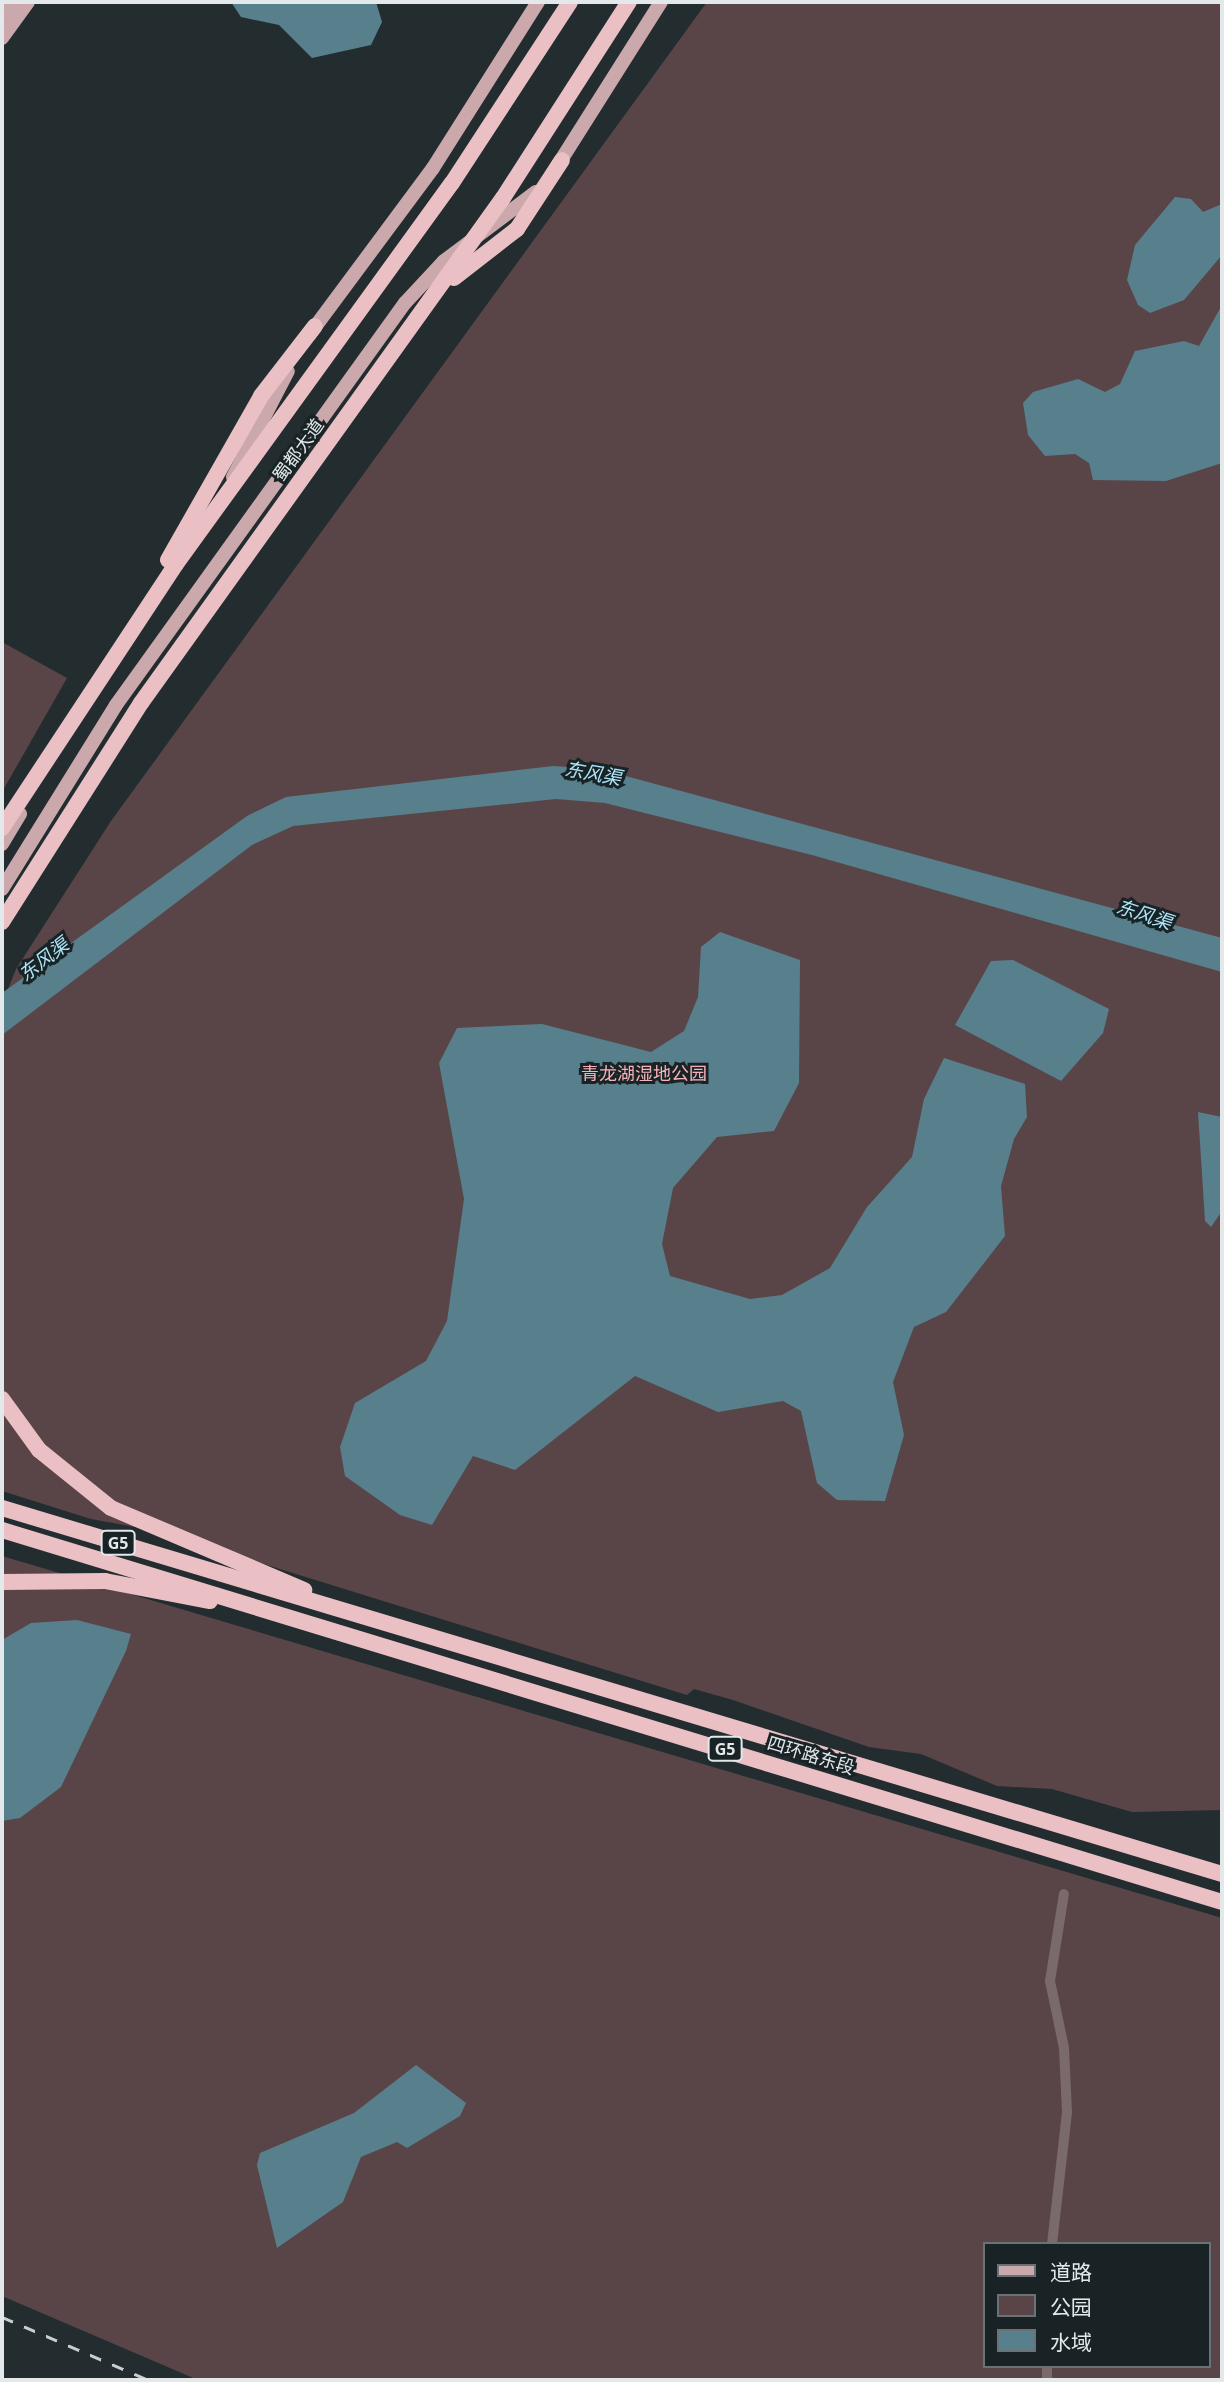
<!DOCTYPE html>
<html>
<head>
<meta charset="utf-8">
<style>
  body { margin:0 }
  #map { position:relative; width:1224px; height:2382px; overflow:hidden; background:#232d30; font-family:"Noto Sans","Noto Sans SC",sans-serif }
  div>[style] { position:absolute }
  .green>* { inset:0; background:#594547 }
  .water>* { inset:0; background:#587f8c }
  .minor>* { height:10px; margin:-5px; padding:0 5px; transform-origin:5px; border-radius:5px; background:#7a6a6b }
  .major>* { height:14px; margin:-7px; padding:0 7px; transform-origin:7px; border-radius:7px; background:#caa8ab }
  .highway>* { height:16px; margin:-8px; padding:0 8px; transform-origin:8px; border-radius:8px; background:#eac0c4 }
  .rail>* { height:2.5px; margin-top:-1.25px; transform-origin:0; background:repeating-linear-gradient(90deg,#c8ced1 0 12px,transparent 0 24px) }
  span { translate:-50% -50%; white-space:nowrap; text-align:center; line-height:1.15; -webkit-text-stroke:6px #192326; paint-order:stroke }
  .shield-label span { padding:2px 5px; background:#192326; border:2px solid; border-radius:5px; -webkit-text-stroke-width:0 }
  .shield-label { font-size:16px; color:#e3e9eb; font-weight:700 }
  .street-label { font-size:18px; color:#e3e9eb }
  .park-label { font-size:18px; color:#f5b2b9 }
  .water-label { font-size:19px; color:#aee6f8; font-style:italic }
  .frame { position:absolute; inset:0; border:4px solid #e3e9eb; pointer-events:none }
  .legend { position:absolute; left:983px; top:2242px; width:228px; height:126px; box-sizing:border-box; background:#192326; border:2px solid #6a7275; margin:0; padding:9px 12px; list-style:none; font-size:21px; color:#e3e9eb }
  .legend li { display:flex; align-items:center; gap:14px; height:35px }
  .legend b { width:35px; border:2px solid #6a7275 }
</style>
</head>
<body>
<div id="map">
  <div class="green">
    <i style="clip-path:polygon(707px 2px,1222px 2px,1222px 1810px,1132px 1812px,1052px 1789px,997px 1786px,921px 1754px,869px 1747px,733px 1700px,694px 1689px,687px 1695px,157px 1531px,91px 1519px,2px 1491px,2px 1004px,16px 969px,111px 821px)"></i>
    <i style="clip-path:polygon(2px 642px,67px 678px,2px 792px)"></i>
    <i style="clip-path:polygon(evenodd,2px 1556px,1222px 1918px,1222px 2380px,198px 2380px,2px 2296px,2px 1556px,984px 2244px,1208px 2244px,1208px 2366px,984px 2366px,984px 2244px)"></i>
  </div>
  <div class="water">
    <i style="clip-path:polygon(231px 2px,376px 2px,382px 22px,371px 45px,312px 58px,279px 25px,241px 17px)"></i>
    <i style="clip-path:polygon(1175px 197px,1191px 199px,1203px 212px,1222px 204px,1222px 255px,1184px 300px,1150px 313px,1138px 305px,1127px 280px,1135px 245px)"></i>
    <i style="clip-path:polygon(1222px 305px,1222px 463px,1166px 481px,1093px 480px,1089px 463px,1075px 454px,1045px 456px,1028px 435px,1023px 403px,1033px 392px,1078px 379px,1105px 392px,1120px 384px,1135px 351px,1184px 341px,1199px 346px)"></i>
    <i style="clip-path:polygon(553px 766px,600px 769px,1222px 938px,1222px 972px,812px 855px,605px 803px,556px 799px,293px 826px,252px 845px,2px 1035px,2px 993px,247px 816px,286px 797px)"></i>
    <i style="clip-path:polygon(720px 932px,800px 960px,799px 1083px,774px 1131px,717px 1137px,673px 1188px,662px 1244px,670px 1276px,750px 1299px,782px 1295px,830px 1268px,867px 1207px,912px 1157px,924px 1099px,944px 1058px,1025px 1084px,1027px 1117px,1014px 1139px,1001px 1186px,1005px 1236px,946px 1312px,914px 1327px,893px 1382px,904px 1435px,885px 1501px,837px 1500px,817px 1483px,801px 1411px,783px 1401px,718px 1412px,635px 1376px,515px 1470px,473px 1456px,432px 1525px,400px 1515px,345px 1476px,340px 1447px,355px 1403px,426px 1361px,447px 1321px,464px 1199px,439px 1063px,457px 1028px,542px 1024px,651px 1052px,684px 1031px,698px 997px,701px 947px)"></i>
    <i style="clip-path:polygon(1013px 960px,1109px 1009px,1103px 1033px,1061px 1081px,955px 1025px,991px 961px)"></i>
    <i style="clip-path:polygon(1198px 1112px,1222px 1117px,1222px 1211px,1211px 1227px,1205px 1221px)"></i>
    <i style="clip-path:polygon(77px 1620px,131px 1634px,126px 1651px,61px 1787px,20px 1818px,2px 1821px,2px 1640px,31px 1623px)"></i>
    <i style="clip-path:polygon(416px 2065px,466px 2103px,460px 2116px,407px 2148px,397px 2142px,361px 2157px,343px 2202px,277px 2248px,257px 2165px,260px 2153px,354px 2113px)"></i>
  </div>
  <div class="minor">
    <i style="left:1052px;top:2244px;width:133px;rotate:-83.5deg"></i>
    <i style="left:1067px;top:2112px;width:64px;rotate:-92.7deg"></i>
    <i style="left:1064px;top:2048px;width:68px;rotate:-101.8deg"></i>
    <i style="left:1050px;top:1981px;width:88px;rotate:-80.9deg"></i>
    <i style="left:1047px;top:2380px;width:14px;rotate:-90deg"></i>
  </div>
  <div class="major">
    <i style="left:2px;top:18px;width:20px;rotate:-53deg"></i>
    <i style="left:2px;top:38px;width:44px;rotate:-54.2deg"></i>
    <i style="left:556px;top:168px;width:196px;rotate:-57.7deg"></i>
    <i style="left:309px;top:335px;width:208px;rotate:-53.4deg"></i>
    <i style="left:433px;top:168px;width:196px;rotate:-57.7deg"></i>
    <i style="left:233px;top:477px;width:119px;rotate:-62.6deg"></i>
    <i style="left:2px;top:844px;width:35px;rotate:-59deg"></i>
    <i style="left:2px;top:889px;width:216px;rotate:-58.2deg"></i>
    <i style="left:116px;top:705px;width:495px;rotate:-54.3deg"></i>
    <i style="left:405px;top:303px;width:57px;rotate:-47.1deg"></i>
    <i style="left:444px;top:261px;width:115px;rotate:-36.9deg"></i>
  </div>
  <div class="highway">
    <i style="left:454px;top:278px;width:80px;rotate:-37.9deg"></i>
    <i style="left:517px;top:229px;width:82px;rotate:-56.9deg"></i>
    <i style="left:168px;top:560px;width:189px;rotate:-60.4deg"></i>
    <i style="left:261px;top:396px;width:88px;rotate:-52.4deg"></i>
    <i style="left:2px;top:828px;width:316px;rotate:-56.6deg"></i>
    <i style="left:176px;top:564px;width:470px;rotate:-54.1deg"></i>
    <i style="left:452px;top:183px;width:216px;rotate:-56.9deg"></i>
    <i style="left:2px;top:922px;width:259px;rotate:-57.6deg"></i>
    <i style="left:141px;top:703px;width:621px;rotate:-54.37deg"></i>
    <i style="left:503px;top:198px;width:233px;rotate:-57.3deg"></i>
    <i style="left:2px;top:1399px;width:63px;rotate:54deg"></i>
    <i style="left:39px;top:1450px;width:92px;rotate:38.9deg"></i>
    <i style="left:111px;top:1508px;width:210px;rotate:23deg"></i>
    <i style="left:2px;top:1508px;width:1274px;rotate:16.7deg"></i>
    <i style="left:2px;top:1530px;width:1275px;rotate:16.96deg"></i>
    <i style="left:2px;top:1582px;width:103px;rotate:-0.6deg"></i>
    <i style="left:105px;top:1581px;width:107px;rotate:10.8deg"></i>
  </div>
  <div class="rail">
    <i style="left:2px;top:2317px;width:160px;rotate:23.2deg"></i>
  </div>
  <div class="shield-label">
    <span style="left:118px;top:1543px">G5</span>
    <span style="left:725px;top:1749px">G5</span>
  </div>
  <div class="street-label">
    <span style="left:298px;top:450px;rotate:-54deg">蜀都大道</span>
    <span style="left:811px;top:1755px;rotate:17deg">四环路东段</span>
  </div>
  <div class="park-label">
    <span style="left:644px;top:1073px">青龙湖湿地公园</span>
  </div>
  <div class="water-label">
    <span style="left:593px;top:774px;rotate:10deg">东风渠</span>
    <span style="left:1144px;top:915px;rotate:18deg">东风渠</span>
    <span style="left:44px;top:960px;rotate:-38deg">东风渠</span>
  </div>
  <div class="frame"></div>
  <ul class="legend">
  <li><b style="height:9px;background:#caa8ab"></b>道路</li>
  <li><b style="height:19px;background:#594547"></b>公园</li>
  <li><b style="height:19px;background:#587f8c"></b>水域</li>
  </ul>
</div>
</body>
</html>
